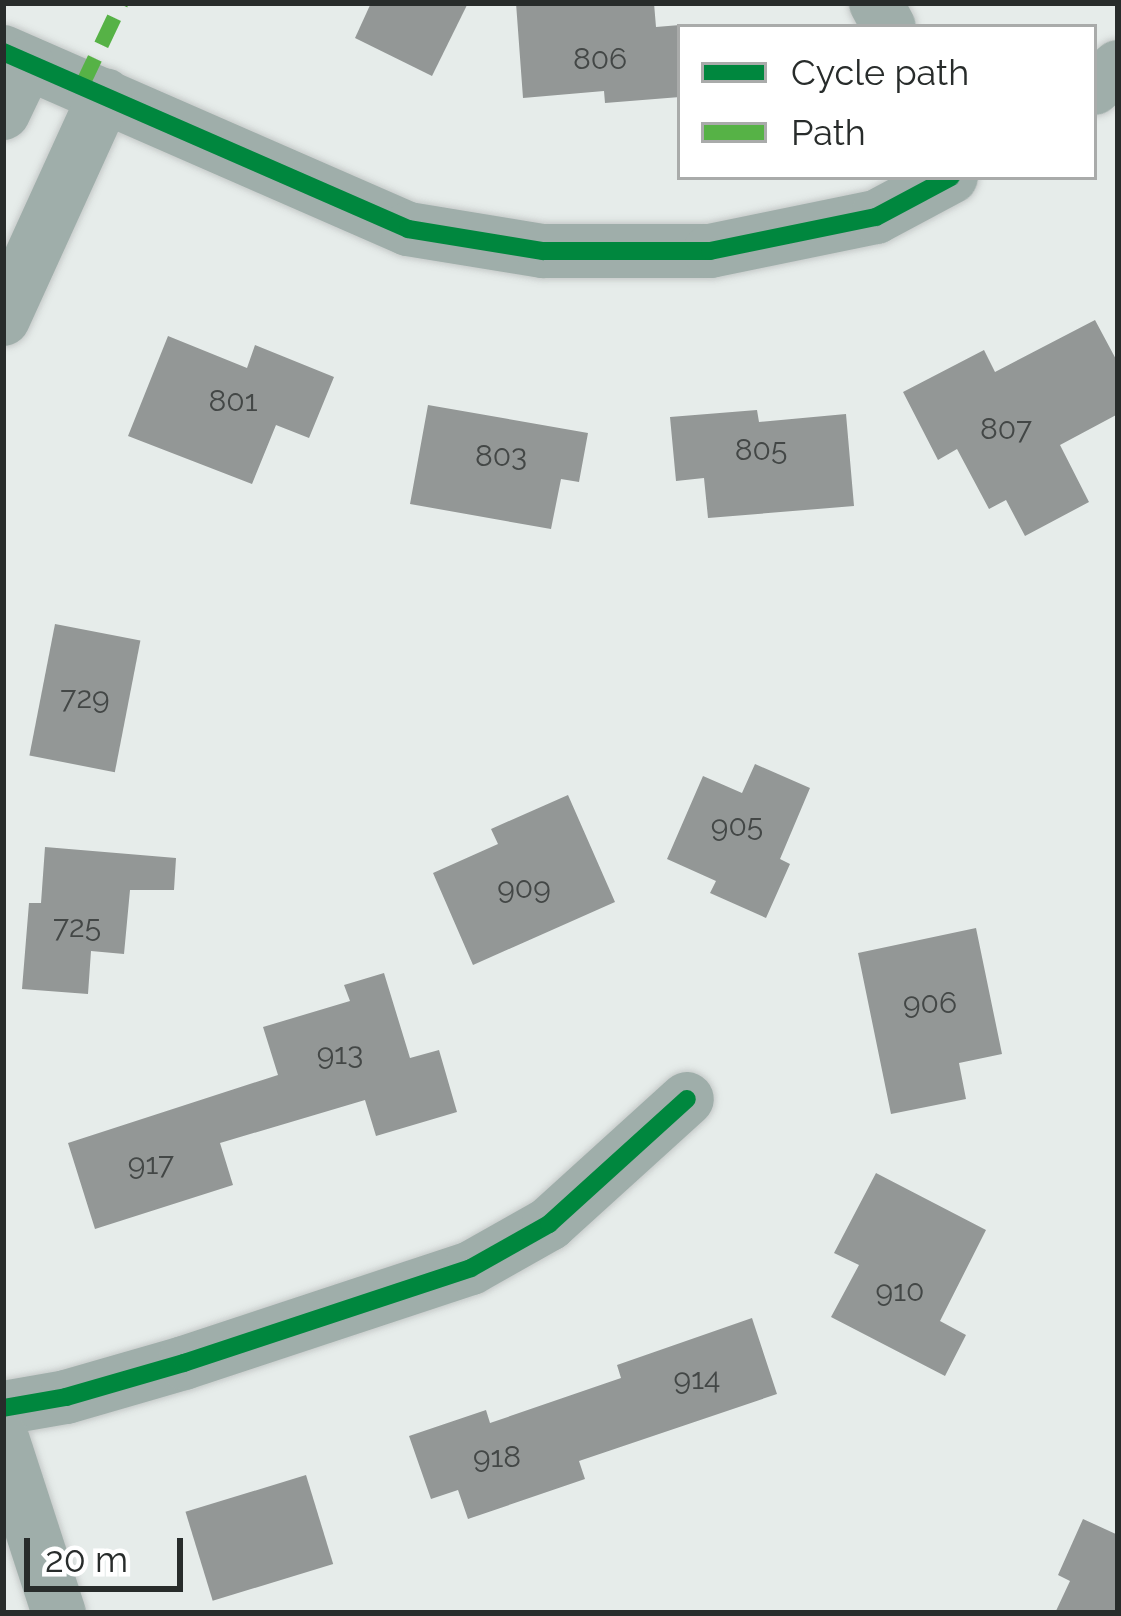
<!DOCTYPE html>
<html>
<head>
<meta charset="utf-8">
<style>
  body { margin:0 }
  #map { position:relative; width:1121px; height:1616px; overflow:hidden; background:#e6ecea; font-family:Raleway,sans-serif }
  div>[style] { position:absolute }
  .building>* { inset:0; background:#939796; transform-origin:0 0 }
  .roads { filter:drop-shadow(0 0 3px #c5c9c8) drop-shadow(0 0 3px #c5c9c8) }
  .minor>* { height:54px; margin:-27px; padding:0 27px; transform-origin:27px; border-radius:27px; background:#9faeaa }
  .quiet>* { height:15px; margin-top:-7.5px; transform-origin:0; background:repeating-linear-gradient(90deg,#56b246 0 30px,transparent 0 45px) }
  .cycleway>* { height:18px; margin:-9px; padding:0 9px; transform-origin:9px; border-radius:9px; background:#00873e }
  span { translate:-50% -50%; white-space:nowrap; text-align:center; line-height:1.15; -webkit-text-stroke:12px #fff; paint-order:stroke }
  .number-label { font-size:30px; color:#434746 }
  .number-label span { -webkit-text-stroke-width:0 }
  .frame { position:absolute; inset:0; border:6px solid #282c2b; pointer-events:none }
  .legend { position:absolute; left:677px; top:24px; width:420px; height:156px; box-sizing:border-box; background:#fff; border:3px solid #a9abaa; margin:0; padding:15px 21px; list-style:none; font-size:36px; color:#282c2b }
  .legend li { display:flex; align-items:center; gap:24px; height:60px }
  .legend b { width:60px; border:3px solid #a9abaa }
  .scale { position:absolute; left:24px; top:1538px; width:159px; height:54px; box-sizing:border-box; border:6px solid #282c2b; border-top:0; padding-left:15px; font-size:36px; line-height:42px; white-space:nowrap; color:#282c2b; -webkit-text-stroke:9px #fff; paint-order:stroke }
</style>
</head>
<body>
<div id="map">
  <div class="building">
    <i style="clip-path:polygon(371px 3px,468px 3px,432px 76px,355px 38px)"></i>
    <i style="clip-path:polygon(516px 3px,654px 3px,656px 27px,680px 25px,680px 97px,605px 103px,604px 91px,523px 98px)"></i>
    <i style="clip-path:polygon(1095px 320px,1118px 363px,1118px 414px,1060px 445px,1089px 502px,1025px 536px,1006px 500px,989px 509px,957px 449px,938px 460px,903px 392px,984px 350px,995px 372px)"></i>
    <i style="clip-path:polygon(168px 336px,247px 368px,255px 345px,334px 377px,309px 438px,276px 425px,252px 484px,128px 436px)"></i>
    <i style="clip-path:polygon(428px 405px,588px 433px,579px 482px,561px 479px,551px 529px,410px 504px)"></i>
    <i style="clip-path:polygon(757px 410px,759px 422px,846px 414px,854px 506px,708px 518px,704px 478px,676px 481px,670px 417px)"></i>
    <i style="left:55px;top:624px;width:87px;height:134px;rotate:11deg"></i>
    <i style="clip-path:polygon(755px 764px,810px 788px,780px 859px,790px 864px,766px 918px,710px 893px,716px 881px,667px 859px,703px 776px,742px 793px)"></i>
    <i style="clip-path:polygon(568px 795px,615px 902px,473px 965px,433px 873px,498px 844px,491px 829px)"></i>
    <i style="clip-path:polygon(45px 847px,176px 858px,174px 890px,130px 890px,124px 954px,91px 951px,88px 994px,22px 989px,29px 903px,41px 903px)"></i>
    <i style="clip-path:polygon(976px 928px,1002px 1054px,959px 1063px,966px 1099px,891px 1114px,858px 953px)"></i>
    <i style="clip-path:polygon(384px 973px,410px 1058px,439px 1050px,457px 1112px,376px 1136px,365px 1100px,220px 1143px,233px 1185px,95px 1229px,68px 1143px,278px 1075px,263px 1027px,350px 1001px,344px 985px)"></i>
    <i style="clip-path:polygon(876px 1173px,986px 1230px,940px 1321px,966px 1335px,945px 1376px,831px 1317px,859px 1265px,834px 1253px)"></i>
    <i style="clip-path:polygon(752px 1318px,777px 1394px,579px 1461px,585px 1479px,468px 1519px,458px 1490px,431px 1499px,409px 1436px,486px 1410px,490px 1423px,621px 1378px,617px 1365px)"></i>
    <i style="left:306px;top:1475px;width:93px;height:126px;rotate:73deg"></i>
    <i style="clip-path:polygon(1083px 1519px,1118px 1535px,1118px 1613px,1055px 1613px,1070px 1581px,1058px 1575px)"></i>
  </div>
  <div class="roads">
    <div class="minor">
      <i style="left:876px;top:3px;width:27px;rotate:62deg"></i>
      <i style="left:3px;top:52px;width:442px;rotate:23.6deg"></i>
      <i style="left:408px;top:229px;width:137px;rotate:9.3deg"></i>
      <i style="left:543px;top:251px;width:167px"></i>
      <i style="left:710px;top:251px;width:169px;rotate:-11.6deg"></i>
      <i style="left:876px;top:217px;width:85px;rotate:-28.1deg"></i>
      <i style="left:1094px;top:88px;width:32px;rotate:-41deg"></i>
      <i style="left:3px;top:113px;width:55px;rotate:-64.4deg"></i>
      <i style="left:3px;top:319px;width:246px;rotate:-65.5deg"></i>
      <i style="left:3px;top:1408px;width:64px;rotate:-9.9deg"></i>
      <i style="left:66px;top:1397px;width:123px;rotate:-16.1deg"></i>
      <i style="left:184px;top:1363px;width:302px;rotate:-18.3deg"></i>
      <i style="left:471px;top:1268px;width:90px;rotate:-29.4deg"></i>
      <i style="left:549px;top:1224px;width:186px;rotate:-42.2deg"></i>
      <i style="left:3px;top:1441px;width:181px;rotate:72deg"></i>
    </div>
  </div>
  <div class="quiet">
    <i style="left:82px;top:85px;width:91px;rotate:-64.6deg"></i>
  </div>
  <div class="cycleway">
    <i style="left:3px;top:52px;width:442px;rotate:23.6deg"></i>
    <i style="left:408px;top:229px;width:137px;rotate:9.3deg"></i>
    <i style="left:543px;top:251px;width:167px"></i>
    <i style="left:710px;top:251px;width:169px;rotate:-11.6deg"></i>
    <i style="left:876px;top:217px;width:85px;rotate:-28.1deg"></i>
    <i style="left:3px;top:1408px;width:64px;rotate:-9.9deg"></i>
    <i style="left:66px;top:1397px;width:123px;rotate:-16.1deg"></i>
    <i style="left:184px;top:1363px;width:302px;rotate:-18.3deg"></i>
    <i style="left:471px;top:1268px;width:90px;rotate:-29.4deg"></i>
    <i style="left:549px;top:1224px;width:186px;rotate:-42.2deg"></i>
  </div>
  <div class="number-label">
    <span style="left:600px;top:59px">806</span>
    <span style="left:233px;top:401px">801</span>
    <span style="left:1006px;top:429px">807</span>
    <span style="left:761px;top:450px">805</span>
    <span style="left:501px;top:456px">803</span>
    <span style="left:85px;top:698px">729</span>
    <span style="left:737px;top:826px">905</span>
    <span style="left:524px;top:888px">909</span>
    <span style="left:77px;top:927px">725</span>
    <span style="left:930px;top:1003px">906</span>
    <span style="left:340px;top:1054px">913</span>
    <span style="left:151px;top:1164px">917</span>
    <span style="left:900px;top:1291px">910</span>
    <span style="left:697px;top:1379px">914</span>
    <span style="left:497px;top:1457px">918</span>
  </div>
  <div class="frame"></div>
  <ul class="legend">
  <li><b style="height:15px;background:#00873e"></b>Cycle path</li>
  <li><b style="height:15px;background:#56b246"></b>Path</li>
  </ul>
  <div class="scale">20 m</div>
</div>
</body>
</html>
